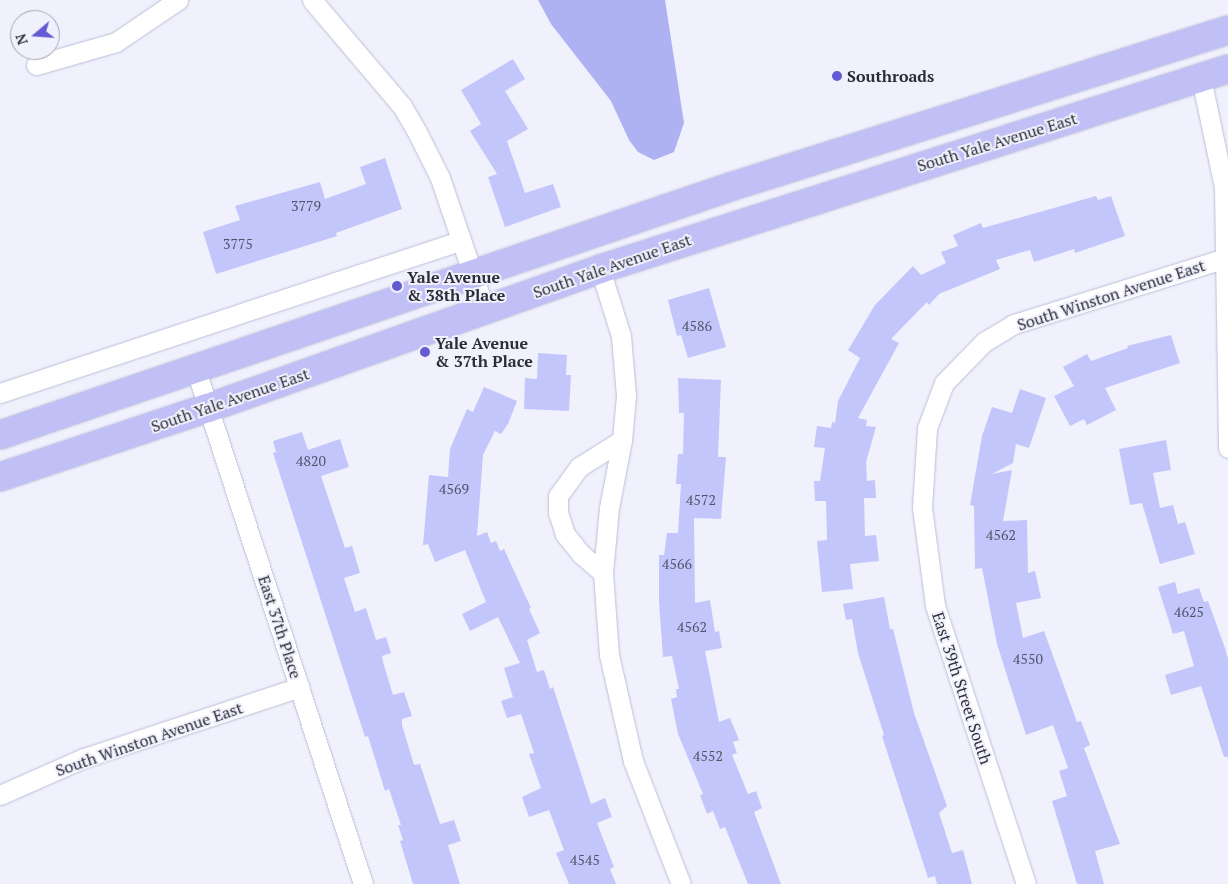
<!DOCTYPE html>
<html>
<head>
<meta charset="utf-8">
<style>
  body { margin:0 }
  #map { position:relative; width:1228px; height:884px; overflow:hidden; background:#f0f1fc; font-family:"PT Serif",serif }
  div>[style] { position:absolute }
  .water>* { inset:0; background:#aeb1f2 }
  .building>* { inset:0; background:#c3c6fb }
  .roads { filter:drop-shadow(0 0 1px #bcbed9) drop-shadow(0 0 1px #bcbed9) }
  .minor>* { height:19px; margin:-9.5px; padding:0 9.5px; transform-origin:9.5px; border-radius:9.5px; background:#fff }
  .primary>* { height:28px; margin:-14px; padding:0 14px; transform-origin:14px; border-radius:14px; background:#c0c0f7 }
  .dots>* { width:14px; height:14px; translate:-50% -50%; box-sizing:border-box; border:2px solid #f0f1fc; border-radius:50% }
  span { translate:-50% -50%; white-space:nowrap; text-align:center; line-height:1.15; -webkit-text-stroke:4px #f0f1fc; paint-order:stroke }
  .number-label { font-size:14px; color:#525369 }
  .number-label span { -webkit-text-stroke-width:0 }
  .poi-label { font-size:16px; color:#2c2d38; font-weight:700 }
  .left { translate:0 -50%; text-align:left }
  .street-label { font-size:16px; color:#2c2d38 }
  .north { position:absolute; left:10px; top:10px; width:50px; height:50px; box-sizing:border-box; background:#f0f1fc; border:1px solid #a2a3ae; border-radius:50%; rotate:252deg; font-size:14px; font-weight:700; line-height:20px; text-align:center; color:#2c2d38 }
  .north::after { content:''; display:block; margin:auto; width:18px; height:22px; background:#645ad3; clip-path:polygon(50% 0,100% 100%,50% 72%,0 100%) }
</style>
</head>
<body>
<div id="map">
  <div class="water">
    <i style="clip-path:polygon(538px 0,665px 0,684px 123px,674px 152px,654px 160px,638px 152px,629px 140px,611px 101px,551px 24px)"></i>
  </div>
  <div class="building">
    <i style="clip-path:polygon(513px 59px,525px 79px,505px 91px,528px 129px,507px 141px,525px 193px,553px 184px,561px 207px,505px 227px,488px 177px,497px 174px,470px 131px,481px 124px,461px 90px)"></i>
    <i style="clip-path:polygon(385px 158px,402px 209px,336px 233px,337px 236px,216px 274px,203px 232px,240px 220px,235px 206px,320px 182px,325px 199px,366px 184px,360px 167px)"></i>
    <i style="clip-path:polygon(1096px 196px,1098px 200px,1111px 196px,1125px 236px,1075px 253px,1074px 249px,1034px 262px,1030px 250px,996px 260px,1000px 269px,939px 294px,929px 305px,927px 302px,891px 339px,899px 343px,858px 418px,867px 420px,866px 426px,876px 427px,866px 462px,867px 481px,875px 480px,876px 498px,864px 498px,865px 536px,876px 535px,879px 561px,850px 564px,853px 589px,822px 592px,817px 541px,827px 540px,826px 501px,815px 501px,814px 481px,820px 481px,825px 448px,814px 447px,817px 426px,831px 428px,832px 422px,835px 423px,838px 401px,860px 358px,848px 350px,875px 305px,913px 266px,921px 275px,946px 263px,941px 252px,958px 246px,953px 235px,981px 223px,983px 228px)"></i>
    <i style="clip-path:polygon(709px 288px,726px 347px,688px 358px,681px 335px,677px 336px,668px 300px)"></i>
    <i style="clip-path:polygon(1171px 335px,1180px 363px,1105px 388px,1116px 410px,1087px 425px,1084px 419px,1070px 426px,1054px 396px,1074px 386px,1063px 367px,1087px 354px,1091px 361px,1128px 348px,1127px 346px)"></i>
    <i style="clip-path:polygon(538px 353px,567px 355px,566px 375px,571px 375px,569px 411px,524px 409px,525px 378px,537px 379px)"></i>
    <i style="clip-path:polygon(678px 378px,721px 380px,718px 457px,726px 457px,721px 519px,694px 518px,695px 603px,710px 600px,715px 632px,719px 631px,722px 648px,705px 651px,719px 722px,730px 718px,739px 740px,733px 742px,737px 753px,732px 755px,748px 794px,756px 791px,762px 808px,754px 812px,781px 884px,748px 884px,725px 827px,720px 829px,713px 811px,707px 814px,700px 795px,703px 794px,678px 734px,671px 699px,677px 697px,676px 689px,679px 689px,672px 656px,663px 657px,659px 602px,659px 555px,664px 555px,667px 533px,678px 533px,681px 484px,676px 484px,678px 454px,683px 454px,684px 413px,679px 413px)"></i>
    <i style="clip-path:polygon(484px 387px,517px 401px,508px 424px,501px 434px,495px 431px,483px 455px,477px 536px,487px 532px,491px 543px,496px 541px,500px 551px,504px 549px,531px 608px,529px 609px,540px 633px,527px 640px,537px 672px,544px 670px,550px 689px,553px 687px,591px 804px,605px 798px,612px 817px,597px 823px,614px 867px,610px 869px,616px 884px,569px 884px,556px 853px,564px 850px,549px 810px,529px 817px,522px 797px,541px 788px,529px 754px,534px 753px,521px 714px,507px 718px,501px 701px,513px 697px,504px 668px,520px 663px,498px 617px,470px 631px,462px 614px,486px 602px,465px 550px,435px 562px,428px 544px,423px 545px,429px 475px,448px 477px,450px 449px,467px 409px,473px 412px)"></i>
    <i style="clip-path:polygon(1020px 389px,1046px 398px,1029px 448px,1016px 444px,1013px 463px,992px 474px,1012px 470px,1003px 521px,1027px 520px,1028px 573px,1035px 571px,1041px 598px,1016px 603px,1023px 638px,1044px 631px,1077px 722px,1081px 721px,1090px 745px,1084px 748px,1120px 844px,1095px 851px,1104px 884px,1077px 884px,1052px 801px,1067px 796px,1059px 771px,1068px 768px,1053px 725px,1026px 735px,997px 644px,982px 568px,975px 569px,974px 506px,970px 505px,982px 436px,992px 407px,1012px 413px)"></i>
    <i style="clip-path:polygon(302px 432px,308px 450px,340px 439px,349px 467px,321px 476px,345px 548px,352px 546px,360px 573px,344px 578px,355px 612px,366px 608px,376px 640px,386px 637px,391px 653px,382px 656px,383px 662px,393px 695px,404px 692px,412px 716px,402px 719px,402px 725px,414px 765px,420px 764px,440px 824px,454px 820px,461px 841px,448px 845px,460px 884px,413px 884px,400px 841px,403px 840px,398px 825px,401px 825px,389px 789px,385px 791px,368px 736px,365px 737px,273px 453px,276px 452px,273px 441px)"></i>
    <i style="clip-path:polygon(1166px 440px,1171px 470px,1153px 473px,1160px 508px,1173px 505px,1178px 524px,1185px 522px,1195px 554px,1160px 564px,1142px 503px,1130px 505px,1119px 449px)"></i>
    <i style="clip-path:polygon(1175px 582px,1178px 594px,1199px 588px,1204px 602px,1208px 601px,1225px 648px,1228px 659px,1228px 757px,1224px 757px,1201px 686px,1171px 695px,1165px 675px,1194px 666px,1184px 631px,1173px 634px,1158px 587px)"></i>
    <i style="clip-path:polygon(884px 597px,890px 629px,893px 629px,914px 713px,947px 806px,939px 813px,952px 853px,963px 850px,972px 884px,937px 884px,935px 876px,928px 878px,882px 736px,884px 735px,858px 653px,852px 619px,846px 620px,843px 604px)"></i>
  </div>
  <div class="roads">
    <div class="minor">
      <i style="left:312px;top:0;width:139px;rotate:49.7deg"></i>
      <i style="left:402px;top:106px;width:30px;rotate:60deg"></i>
      <i style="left:417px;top:132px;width:51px;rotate:63.4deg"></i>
      <i style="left:440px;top:178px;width:139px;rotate:71.2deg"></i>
      <i style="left:36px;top:65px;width:83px;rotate:-16deg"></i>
      <i style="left:116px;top:42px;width:75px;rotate:-34.1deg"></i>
      <i style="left:1201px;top:78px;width:111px;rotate:78.1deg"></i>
      <i style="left:1224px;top:187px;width:261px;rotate:89.1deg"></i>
      <i style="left:600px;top:269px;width:70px;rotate:72.6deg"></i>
      <i style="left:621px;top:336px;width:60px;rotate:85.2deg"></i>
      <i style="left:626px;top:396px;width:44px;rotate:95.2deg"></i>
      <i style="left:622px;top:440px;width:69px;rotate:100.8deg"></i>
      <i style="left:609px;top:508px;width:65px;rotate:95.3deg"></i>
      <i style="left:603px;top:573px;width:82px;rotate:85.8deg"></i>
      <i style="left:609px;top:655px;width:109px;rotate:77.2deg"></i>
      <i style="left:633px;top:761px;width:132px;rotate:68.7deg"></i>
      <i style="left:196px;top:370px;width:540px;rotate:72deg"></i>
      <i style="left:0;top:393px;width:484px;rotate:-18.3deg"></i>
      <i style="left:603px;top:573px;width:29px;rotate:-139deg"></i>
      <i style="left:581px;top:554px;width:26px;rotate:-129deg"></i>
      <i style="left:565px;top:534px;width:22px;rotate:-108deg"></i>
      <i style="left:558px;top:513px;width:17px;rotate:-90deg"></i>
      <i style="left:558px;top:496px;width:36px;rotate:-54deg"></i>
      <i style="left:579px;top:467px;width:51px;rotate:-32.1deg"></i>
      <i style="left:0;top:795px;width:92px;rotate:-23.8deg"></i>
      <i style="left:84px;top:758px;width:227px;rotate:-18.2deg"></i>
      <i style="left:1026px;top:884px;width:293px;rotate:-108.1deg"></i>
      <i style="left:935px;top:605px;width:98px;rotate:-97.6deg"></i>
      <i style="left:922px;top:508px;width:80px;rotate:-86.4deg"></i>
      <i style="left:927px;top:428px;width:48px;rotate:-69.3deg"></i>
      <i style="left:944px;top:383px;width:57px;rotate:-45.7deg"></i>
      <i style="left:984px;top:342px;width:35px;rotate:-31deg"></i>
      <i style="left:1014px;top:324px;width:222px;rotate:-17.3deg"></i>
    </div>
    <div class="primary">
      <i style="left:0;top:435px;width:771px;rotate:-18.76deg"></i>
      <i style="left:730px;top:187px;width:522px;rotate:-17.5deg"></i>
      <i style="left:0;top:477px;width:219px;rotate:-18.4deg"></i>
      <i style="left:208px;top:408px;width:416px;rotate:-19.5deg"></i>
      <i style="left:600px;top:269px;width:659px;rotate:-17.67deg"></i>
    </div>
  </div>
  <div class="dots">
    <i style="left:837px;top:76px;background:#645ad3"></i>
    <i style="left:397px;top:286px;background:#645ad3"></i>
    <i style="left:425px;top:352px;background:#645ad3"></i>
  </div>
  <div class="number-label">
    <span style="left:306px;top:206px">3779</span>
    <span style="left:238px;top:244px">3775</span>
    <span style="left:697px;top:326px">4586</span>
    <span style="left:311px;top:461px">4820</span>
    <span style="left:454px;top:489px">4569</span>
    <span style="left:701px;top:500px">4572</span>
    <span style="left:1001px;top:535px">4562</span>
    <span style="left:677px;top:564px">4566</span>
    <span style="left:1189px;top:612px">4625</span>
    <span style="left:692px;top:627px">4562</span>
    <span style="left:1028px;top:659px">4550</span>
    <span style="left:708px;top:756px">4552</span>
    <span style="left:585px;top:860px">4545</span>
  </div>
  <div class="poi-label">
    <span class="left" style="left:847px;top:76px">Southroads</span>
    <span class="left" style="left:407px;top:286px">Yale Avenue<br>&amp; 38th Place</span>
    <span class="left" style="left:435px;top:352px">Yale Avenue<br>&amp; 37th Place</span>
  </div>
  <div class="street-label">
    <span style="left:997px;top:142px;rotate:-17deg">South Yale Avenue East</span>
    <span style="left:612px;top:266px;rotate:-19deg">South Yale Avenue East</span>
    <span style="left:1111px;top:295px;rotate:-18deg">South Winston Avenue East</span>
    <span style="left:230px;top:400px;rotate:-19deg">South Yale Avenue East</span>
    <span style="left:280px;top:627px;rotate:72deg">East 37th Place</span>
    <span style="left:962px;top:688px;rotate:72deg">East 39th Street South</span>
    <span style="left:149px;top:739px;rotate:-19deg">South Winston Avenue East</span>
  </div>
  <div class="north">N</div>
</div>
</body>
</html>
